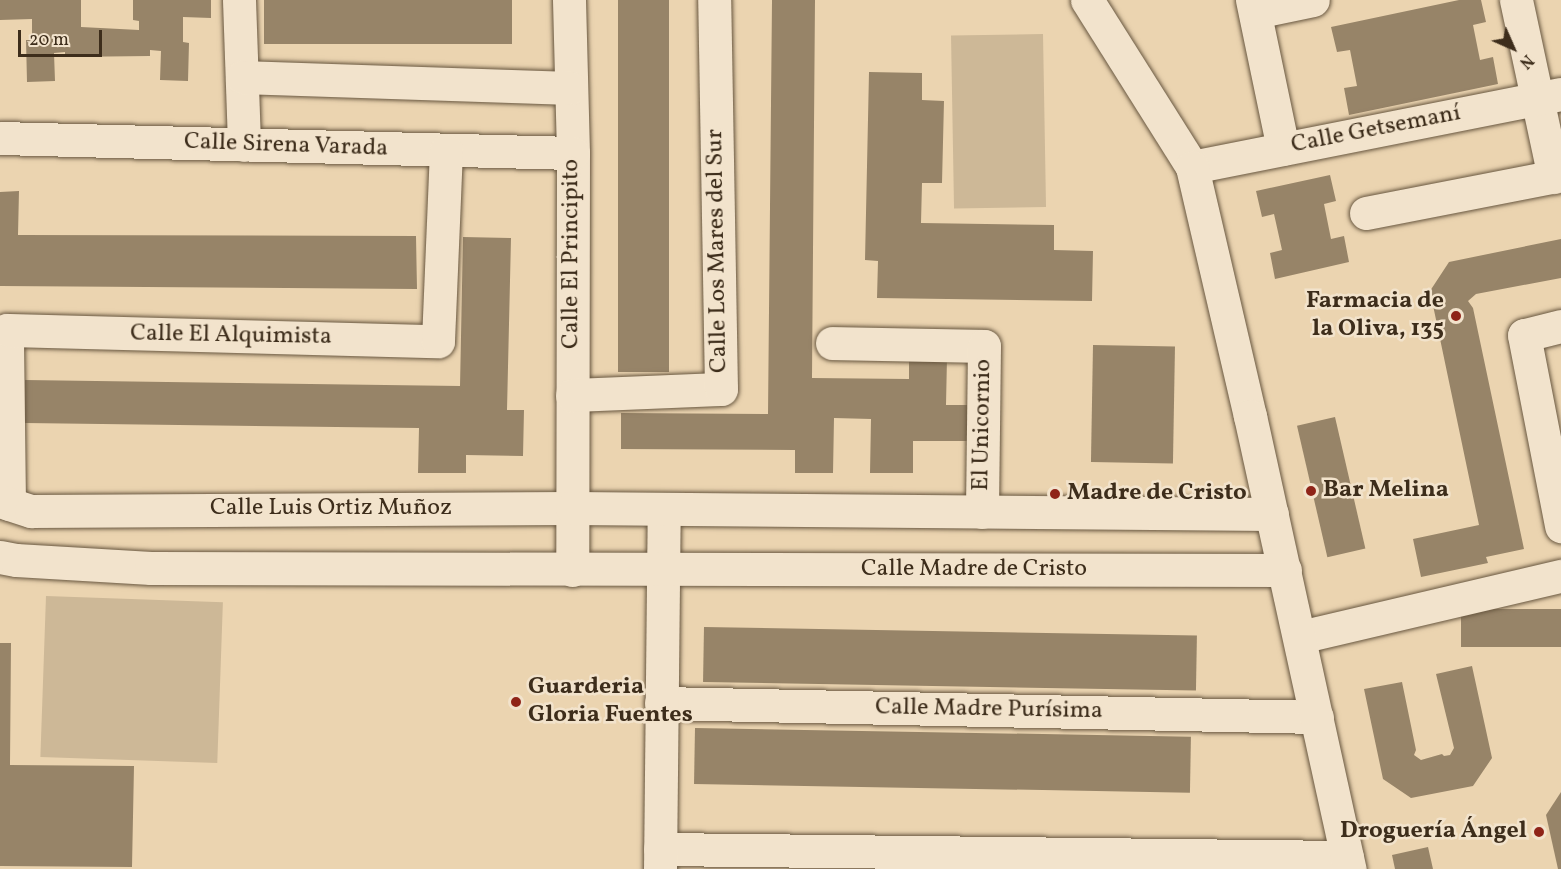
<!DOCTYPE html>
<html>
<head>
<meta charset="utf-8">
<style>
  body { margin:0 }
  #map { position:relative; width:1561px; height:869px; overflow:hidden; background:#ebd4b0; font-family:Vollkorn,serif }
  div>[style] { position:absolute }
  .green>* { inset:0; background:#cdb897; transform-origin:0 0 }
  .building>* { inset:0; background:#978468; transform-origin:0 0 }
  .roads { filter:drop-shadow(0 0 2px #685740) drop-shadow(0 0 2px #685740) }
  .street>* { height:33px; margin:-16.5px; padding:0 16.5px; transform-origin:16.5px; border-radius:16.5px; background:#f2e3cc }
  .secondary>* { height:33px; margin:-16.5px; padding:0 16.5px; transform-origin:16.5px; border-radius:16.5px; background:#f2e3cc }
  .dots>* { width:16px; height:16px; translate:-50% -50%; box-sizing:border-box; border:3px solid #f2e3cc; border-radius:50% }
  span { translate:-50% -50%; white-space:nowrap; text-align:center; line-height:1.15; -webkit-text-stroke:5px #f2e3cc; paint-order:stroke }
  .street-label { font-size:24px; color:#3d2d1b }
  .poi-label { font-size:24px; color:#3d2d1b; font-weight:700 }
  .right { translate:-100% -50%; text-align:right }
  .left { translate:0 -50%; text-align:left }
  .north { position:absolute; left:1483px; top:18px; width:60px; height:60px; -webkit-text-stroke:4px #f2e3cc; paint-order:stroke; rotate:135deg; font-size:16px; font-weight:700; line-height:24px; text-align:center; color:#3d2d1b }
  .north::after { content:''; display:block; margin:auto; width:21px; height:27px; background:#3d2d1b; clip-path:polygon(50% 0,100% 100%,50% 72%,0 100%) }
  .scale { position:absolute; left:18px; top:30px; width:84px; height:27px; box-sizing:border-box; border:3px solid #3d2d1b; border-top:0; padding-left:8px; font-size:18px; line-height:21px; white-space:nowrap; color:#3d2d1b; -webkit-text-stroke:4px #f2e3cc; paint-order:stroke }
</style>
</head>
<body>
<div id="map">
  <div class="green">
    <i style="left:1043px;top:34px;width:173px;height:92px;rotate:89deg"></i>
    <i style="left:46px;top:596px;width:177px;height:161px;rotate:2deg"></i>
  </div>
  <div class="building">
    <i style="clip-path:polygon(0 0,81px 0,81px 27px,139px 30px,139px 21px,133px 20px,133px 0,211px 0,211px 18px,183px 17px,183px 42px,189px 43px,188px 81px,160px 80px,161px 51px,150px 50px,150px 56px,65px 57px,65px 52px,54px 53px,55px 81px,27px 82px,26px 40px,32px 40px,32px 19px,0 20px)"></i>
    <i style="left:264px;top:0;width:248px;height:44px"></i>
    <i style="left:618px;top:0;width:51px;height:372px"></i>
    <i style="clip-path:polygon(772px 0,815px 0,812px 378px,909px 379px,909px 357px,947px 358px,946px 405px,973px 405px,973px 441px,913px 441px,913px 473px,870px 473px,871px 419px,834px 418px,833px 473px,795px 473px,795px 450px,621px 449px,621px 413px,768px 414px)"></i>
    <i style="clip-path:polygon(1459px 0,1481px 0,1486px 22px,1473px 25px,1480px 60px,1493px 57px,1498px 84px,1349px 115px,1344px 88px,1357px 86px,1350px 50px,1337px 52px,1331px 27px)"></i>
    <i style="clip-path:polygon(869px 72px,922px 73px,922px 100px,944px 101px,942px 183px,922px 183px,921px 223px,1054px 225px,1054px 250px,1093px 251px,1092px 301px,877px 298px,878px 261px,865px 260px)"></i>
    <i style="clip-path:polygon(1330px 175px,1336px 201px,1324px 204px,1331px 239px,1344px 236px,1349px 262px,1275px 279px,1270px 253px,1282px 250px,1274px 214px,1262px 217px,1256px 191px)"></i>
    <i style="clip-path:polygon(19px 191px,18px 235px,416px 236px,417px 289px,0 286px,0 192px)"></i>
    <i style="clip-path:polygon(463px 237px,511px 238px,507px 410px,524px 410px,523px 456px,466px 455px,466px 473px,418px 473px,419px 428px,25px 423px,25px 380px,460px 386px)"></i>
    <i style="clip-path:polygon(1561px 239px,1561px 278px,1476px 294px,1468px 301px,1473px 308px,1524px 549px,1486px 557px,1488px 563px,1421px 577px,1413px 539px,1479px 525px,1430px 291px,1449px 262px)"></i>
    <i style="left:1093px;top:345px;width:82px;height:117px;rotate:1deg"></i>
    <i style="left:1335px;top:417px;width:135px;height:39px;rotate:77deg"></i>
    <i style="left:1561px;top:609px;width:38px;height:100px;rotate:90deg"></i>
    <i style="left:704px;top:627px;width:493px;height:55px;rotate:1deg"></i>
    <i style="clip-path:polygon(0 643px,11px 643px,10px 765px,134px 766px,132px 867px,0 866px)"></i>
    <i style="clip-path:polygon(1472px 666px,1492px 758px,1473px 786px,1411px 798px,1383px 779px,1364px 689px,1402px 682px,1416px 750px,1414px 755px,1421px 760px,1442px 754px,1444px 756px,1450px 755px,1454px 748px,1436px 674px)"></i>
    <i style="left:695px;top:728px;width:496px;height:56px;rotate:1deg"></i>
    <i style="clip-path:polygon(1561px 792px,1561px 869px,1558px 869px,1546px 815px)"></i>
    <i style="clip-path:polygon(1428px 847px,1433px 869px,1395px 869px,1392px 855px)"></i>
  </div>
  <div class="roads">
    <div class="street">
      <i style="left:239px;top:0;width:145px;rotate:88deg"></i>
      <i style="left:569px;top:0;width:153px;rotate:88.5deg"></i>
      <i style="left:573px;top:153px;width:417px;rotate:90.1deg"></i>
      <i style="left:1252px;top:0;width:152px;rotate:78.2deg"></i>
      <i style="left:1516px;top:0;width:181px;rotate:77.9deg"></i>
      <i style="left:1255px;top:12px;width:59px;rotate:-11.7deg"></i>
      <i style="left:242px;top:77px;width:328px;rotate:1.9deg"></i>
      <i style="left:0;top:138px;width:573px;rotate:1.5deg"></i>
      <i style="left:1192px;top:167px;width:376px;rotate:-11.2deg"></i>
      <i style="left:1366px;top:213px;width:199px;rotate:-11deg"></i>
      <i style="left:1561px;top:326px;width:38px;rotate:166deg"></i>
      <i style="left:1524px;top:335px;width:195px;rotate:79deg"></i>
      <i style="left:832px;top:343px;width:152px;rotate:1.1deg"></i>
      <i style="left:984px;top:346px;width:166px;rotate:90.7deg"></i>
      <i style="left:572px;top:395px;width:149px;rotate:-2.3deg"></i>
      <i style="left:721px;top:389px;width:389px;rotate:-91deg"></i>
      <i style="left:9px;top:504px;width:174px;rotate:-90.7deg"></i>
      <i style="left:7px;top:330px;width:431px;rotate:1.5deg"></i>
      <i style="left:438px;top:341px;width:191px;rotate:-87.6deg"></i>
      <i style="left:1300px;top:637px;width:268px;rotate:-13.2deg"></i>
      <i style="left:661px;top:703px;width:656px;rotate:1.22deg"></i>
      <i style="left:660px;top:849px;width:687px;rotate:0.67deg"></i>
      <i style="left:660px;top:869px;width:358px;rotate:-89.4deg"></i>
    </div>
    <div class="secondary">
      <i style="left:1087px;top:0;width:197px;rotate:57.8deg"></i>
      <i style="left:1192px;top:167px;width:256px;rotate:76.9deg"></i>
      <i style="left:1250px;top:416px;width:464px;rotate:77.6deg"></i>
      <i style="left:0;top:501px;width:33px;rotate:18deg"></i>
      <i style="left:31px;top:511px;width:541px;rotate:-0.32deg"></i>
      <i style="left:572px;top:508px;width:700px;rotate:0.49deg"></i>
      <i style="left:0;top:557px;width:16px;rotate:11deg"></i>
      <i style="left:16px;top:560px;width:135px;rotate:3.4deg"></i>
      <i style="left:151px;top:568px;width:1134px;rotate:0.1deg"></i>
    </div>
  </div>
  <div class="dots">
    <i style="left:1456px;top:316px;background:#8f2418"></i>
    <i style="left:1311px;top:491px;background:#8f2418"></i>
    <i style="left:1055px;top:494px;background:#8f2418"></i>
    <i style="left:516px;top:702px;background:#8f2418"></i>
    <i style="left:1539px;top:832px;background:#8f2418"></i>
  </div>
  <div class="street-label">
    <span style="left:1376px;top:130px;rotate:-11deg">Calle Getsemaní</span>
    <span style="left:286px;top:146px;rotate:2deg">Calle Sirena Varada</span>
    <span style="left:718px;top:251px;rotate:-91deg">Calle Los Mares del Sur</span>
    <span style="left:572px;top:254px;rotate:-90deg">Calle El Principito</span>
    <span style="left:231px;top:336px;rotate:1deg">Calle El Alquimista</span>
    <span style="left:983px;top:425px;rotate:-89deg">El Unicornio</span>
    <span style="left:331px;top:509px">Calle Luis Ortiz Muñoz</span>
    <span style="left:974px;top:570px">Calle Madre de Cristo</span>
    <span style="left:989px;top:710px;rotate:1deg">Calle Madre Purísima</span>
  </div>
  <div class="poi-label">
    <span class="right" style="left:1444px;top:316px">Farmacia de<br>la Oliva, 135</span>
    <span class="left" style="left:1323px;top:491px">Bar Melina</span>
    <span class="left" style="left:1067px;top:494px">Madre de Cristo</span>
    <span class="left" style="left:528px;top:702px">Guarderia<br>Gloria Fuentes</span>
    <span class="right" style="left:1527px;top:832px">Droguería Ángel</span>
  </div>
  <div class="north">N</div>
  <div class="scale">20 m</div>
</div>
</body>
</html>
